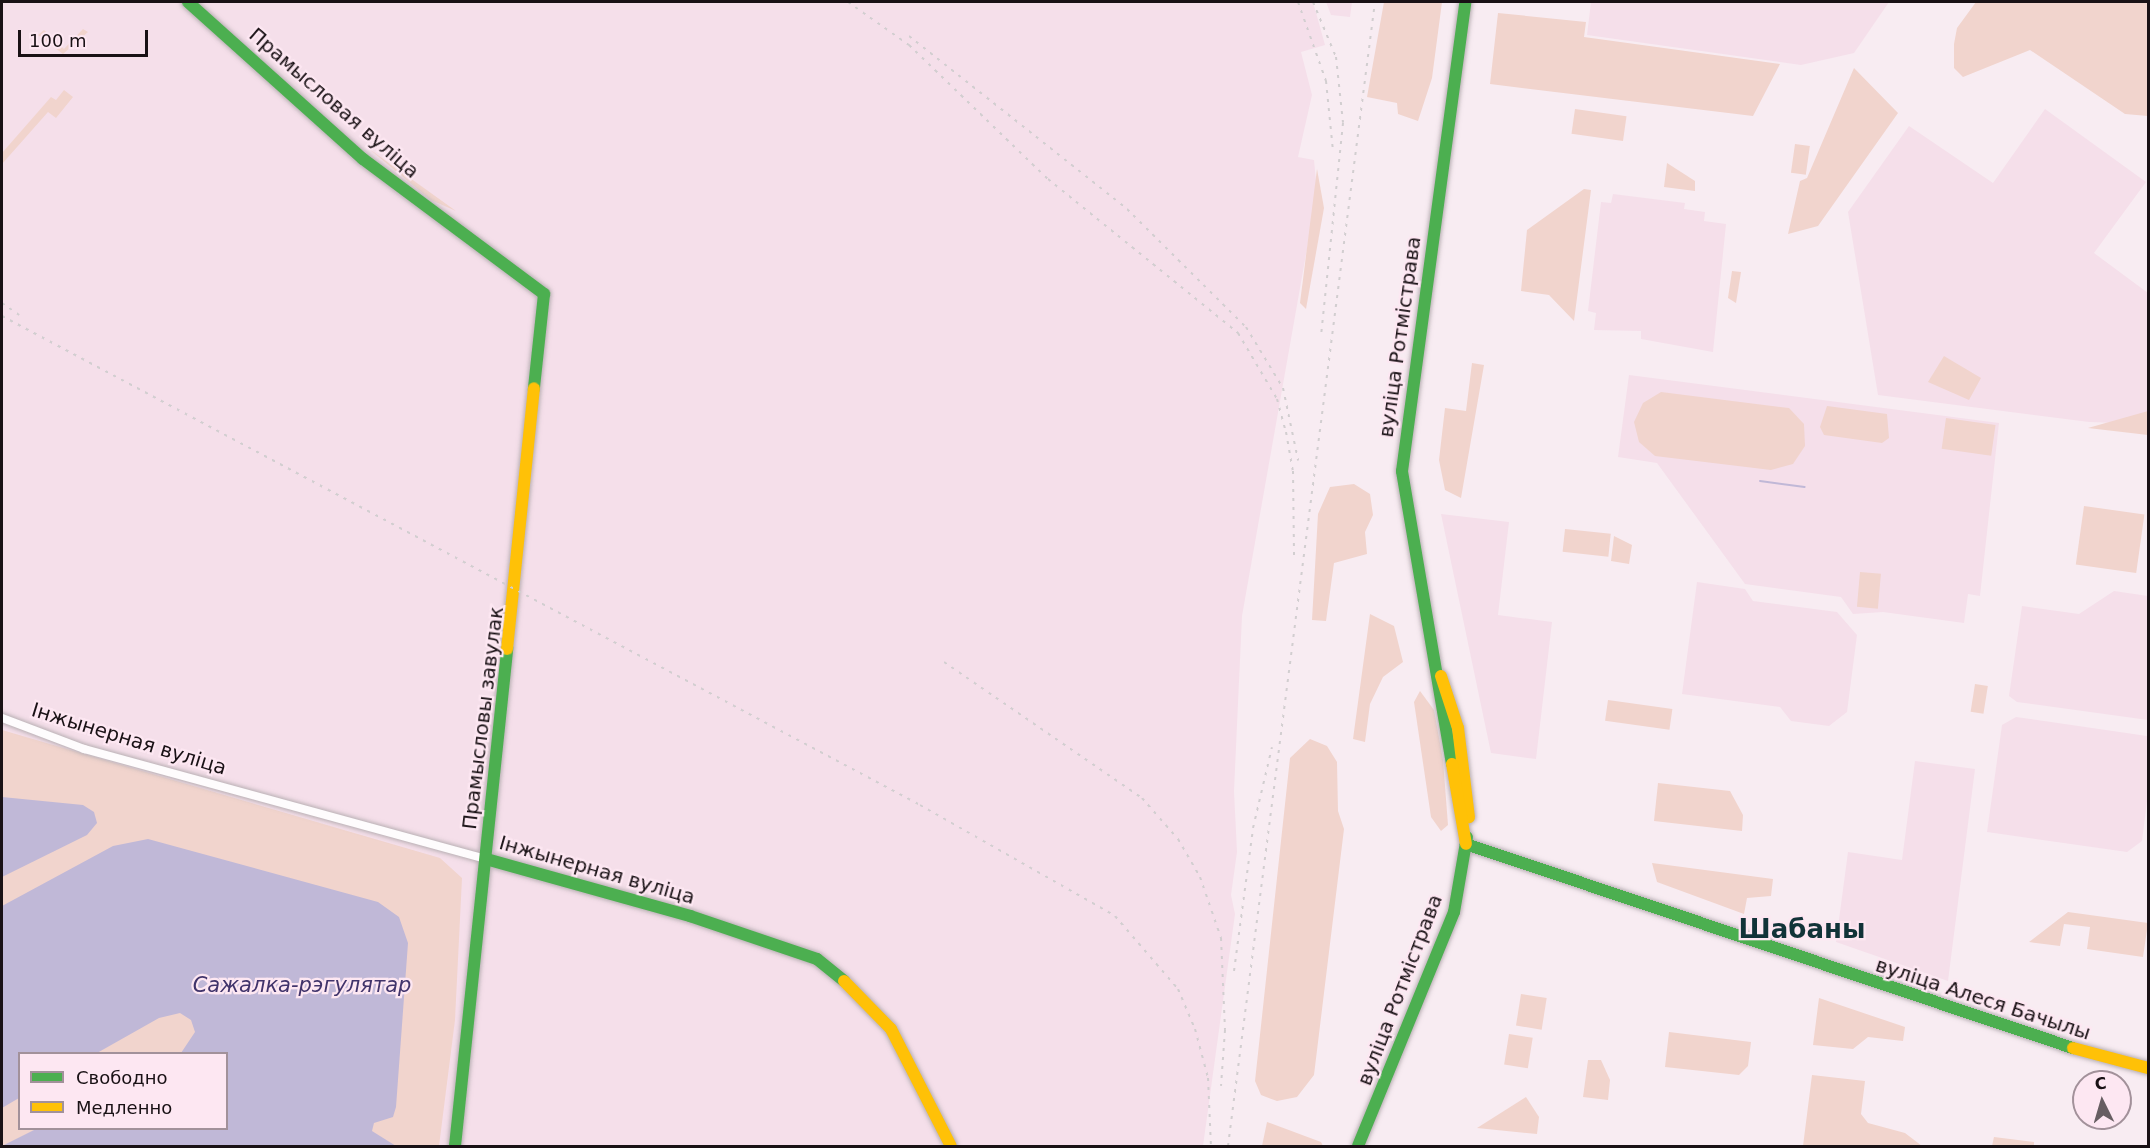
<!DOCTYPE html>
<html>
<head>
<meta charset="utf-8">
<style>
  body { margin:0 }
  #map { position:relative; width:2150px; height:1148px; overflow:hidden; background:#f8ecf2; font-family:"DejaVu Sans",sans-serif }
  div>[style] { position:absolute }
  .built>* { inset:0; background:#f5dfea }
  .green>* { inset:0; background:#f1d4cd; transform-origin:0 0 }
  .water>* { inset:0; background:#c0b8d7 }
  .stream>* { height:2px; margin:-1px; padding:0 1px; transform-origin:1px; border-radius:1px; background:#c0b8d7 }
  .roads { filter:drop-shadow(0 0 2px #b9b0b4) drop-shadow(0 0 2px #b9b0b4) }
  .street>* { height:8px; margin:-4px; padding:0 4px; transform-origin:4px; border-radius:4px; background:#fefcfd }
  .fast>* { height:12px; margin:-6px; padding:0 6px; transform-origin:6px; border-radius:6px; background:#4caf50 }
  .slow>* { height:12px; margin:-6px; padding:0 6px; transform-origin:6px; border-radius:6px; background:#ffc107 }
  .rail>* { height:2px; margin-top:-1px; transform-origin:0; background:repeating-linear-gradient(90deg,#d2ced0 0 3px,transparent 0 9px) }
  span { translate:-50% -50%; white-space:nowrap; text-align:center; line-height:1.15; -webkit-text-stroke:4.5px #fde7f2; paint-order:stroke }
  .street-label { font-size:20px; color:#191115 }
  .water-label { font-size:21px; color:#41346b; font-style:italic }
  .district-label { font-size:26px; color:#113338; font-weight:700 }
  .frame { position:absolute; inset:0; border:3px solid #191115; pointer-events:none }
  .legend { position:absolute; left:18px; top:1052px; width:210px; height:78px; box-sizing:border-box; background:#fde7f2; border:2px solid #a2919a; margin:0; padding:8px 10px; list-style:none; font-size:18px; color:#191115 }
  .legend li { display:flex; align-items:center; gap:12px; height:30px }
  .legend b { width:30px; border:2px solid #a2919a }
  .north { position:absolute; left:2072px; top:1070px; width:60px; height:60px; box-sizing:border-box; background:#fde7f2; border:2px solid #a2919a; border-radius:50%; rotate:355deg; font-size:16px; font-weight:700; line-height:24px; text-align:center; color:#191115 }
  .north::after { content:''; display:block; margin:auto; width:21px; height:27px; background:#675e62; clip-path:polygon(50% 0,100% 100%,50% 72%,0 100%) }
  .scale { position:absolute; left:18px; top:30px; width:130px; height:27px; box-sizing:border-box; border:3px solid #191115; border-top:0; padding-left:8px; font-size:18px; line-height:21px; white-space:nowrap; color:#191115; -webkit-text-stroke:4px #fde7f2; paint-order:stroke }
</style>
</head>
<body>
<div id="map">
  <div class="built">
    <i style="clip-path:polygon(evenodd,2px 2px,1313px 2px,1325px 45px,1301px 52px,1312px 95px,1298px 157px,1314px 160px,1317px 192px,1242px 616px,1234px 791px,1237px 852px,1231px 895px,1235px 914px,1203px 1146px,2px 1146px,2px 2px,20px 1054px,226px 1054px,226px 1128px,20px 1128px,20px 1054px)"></i>
    <i style="clip-path:polygon(1326px 2px,1352px 2px,1350px 17px,1331px 15px)"></i>
    <i style="clip-path:polygon(1591px 2px,1889px 2px,1854px 53px,1801px 65px,1587px 35px)"></i>
    <i style="clip-path:polygon(2045px 109px,2146px 182px,2094px 253px,2148px 293px,2148px 424px,2089px 422px,1878px 395px,1848px 212px,1909px 126px,1993px 183px)"></i>
    <i style="clip-path:polygon(1613px 194px,1685px 203px,1684px 209px,1705px 212px,1704px 221px,1726px 224px,1713px 352px,1641px 339px,1641px 331px,1594px 330px,1596px 313px,1588px 311px,1601px 202px,1611px 203px)"></i>
    <i style="clip-path:polygon(1629px 375px,1999px 423px,1980px 596px,1968px 594px,1964px 623px,1883px 612px,1853px 614px,1841px 597px,1745px 584px,1657px 463px,1618px 457px)"></i>
    <i style="clip-path:polygon(1441px 514px,1509px 522px,1498px 615px,1552px 622px,1536px 759px,1491px 753px)"></i>
    <i style="clip-path:polygon(1697px 582px,1745px 589px,1753px 601px,1837px 612px,1857px 635px,1847px 712px,1829px 726px,1791px 721px,1780px 707px,1682px 694px)"></i>
    <i style="clip-path:polygon(2114px 591px,2148px 596px,2148px 720px,2017px 702px,2009px 696px,2022px 606px,2079px 614px)"></i>
    <i style="clip-path:polygon(2016px 717px,2147px 736px,2148px 793px,2142px 841px,2127px 852px,1987px 832px,2002px 725px)"></i>
    <i style="clip-path:polygon(1915px 761px,1975px 769px,1948px 981px,1836px 942px,1848px 852px,1902px 860px)"></i>
  </div>
  <div class="green">
    <i style="clip-path:polygon(1384px 2px,1442px 2px,1432px 78px,1418px 121px,1398px 114px,1397px 103px,1367px 97px)"></i>
    <i style="clip-path:polygon(1976px 2px,2148px 2px,2148px 116px,2125px 114px,2030px 50px,1963px 77px,1954px 68px,1954px 44px,1957px 28px)"></i>
    <i style="clip-path:polygon(1498px 13px,1586px 22px,1584px 37px,1780px 64px,1753px 116px,1490px 84px)"></i>
    <i style="clip-path:polygon(83px 29px,88px 32px,63px 54px,38px 35px,44px 30px,64px 49px)"></i>
    <i style="clip-path:polygon(1854px 68px,1898px 113px,1818px 226px,1788px 234px,1800px 181px,1807px 178px)"></i>
    <i style="clip-path:polygon(64px 90px,73px 97px,56px 118px,48px 112px,2px 164px,2px 153px,51px 97px,56px 100px)"></i>
    <i style="left:1575px;top:109px;width:52px;height:25px;rotate:8deg"></i>
    <i style="left:1795px;top:144px;width:15px;height:29px;rotate:8deg"></i>
    <i style="clip-path:polygon(368px 148px,456px 211px,431px 200px)"></i>
    <i style="clip-path:polygon(1667px 163px,1695px 181px,1695px 191px,1664px 187px)"></i>
    <i style="clip-path:polygon(1317px 169px,1324px 208px,1306px 309px,1300px 303px)"></i>
    <i style="clip-path:polygon(1584px 189px,1591px 190px,1574px 321px,1549px 295px,1521px 291px,1527px 230px)"></i>
    <i style="clip-path:polygon(1732px 271px,1741px 272px,1736px 303px,1728px 298px)"></i>
    <i style="clip-path:polygon(1944px 356px,1981px 378px,1969px 400px,1928px 382px)"></i>
    <i style="clip-path:polygon(1472px 363px,1484px 365px,1461px 498px,1445px 490px,1439px 460px,1445px 408px,1466px 411px)"></i>
    <i style="clip-path:polygon(1661px 392px,1789px 408px,1804px 424px,1805px 446px,1793px 464px,1771px 470px,1655px 456px,1639px 442px,1634px 422px,1643px 403px)"></i>
    <i style="clip-path:polygon(1827px 406px,1887px 414px,1889px 438px,1882px 443px,1824px 435px,1820px 427px)"></i>
    <i style="clip-path:polygon(2148px 411px,2148px 435px,2088px 428px)"></i>
    <i style="left:1946px;top:418px;width:50px;height:31px;rotate:8deg"></i>
    <i style="clip-path:polygon(1354px 484px,1370px 494px,1373px 515px,1365px 532px,1367px 554px,1334px 563px,1326px 621px,1312px 620px,1318px 514px,1330px 487px)"></i>
    <i style="left:2084px;top:506px;width:61px;height:59px;rotate:8deg"></i>
    <i style="left:1565px;top:529px;width:46px;height:23px;rotate:6deg"></i>
    <i style="clip-path:polygon(1614px 536px,1632px 545px,1629px 564px,1611px 561px)"></i>
    <i style="left:1860px;top:572px;width:21px;height:35px;rotate:5deg"></i>
    <i style="clip-path:polygon(1370px 614px,1394px 626px,1403px 662px,1383px 677px,1370px 704px,1365px 742px,1353px 739px)"></i>
    <i style="left:1975px;top:684px;width:13px;height:28px;rotate:9deg"></i>
    <i style="clip-path:polygon(1420px 691px,1434px 710px,1443px 760px,1448px 825px,1441px 831px,1431px 817px,1414px 702px)"></i>
    <i style="left:1608px;top:700px;width:65px;height:21px;rotate:8deg"></i>
    <i style="clip-path:polygon(evenodd,2px 730px,440px 858px,462px 878px,455px 1020px,439px 1146px,2px 1146px,2px 730px,20px 1054px,226px 1054px,226px 1128px,20px 1128px,20px 1054px)"></i>
    <i style="clip-path:polygon(1310px 739px,1327px 746px,1337px 762px,1338px 811px,1344px 829px,1314px 1075px,1297px 1097px,1277px 1101px,1261px 1095px,1255px 1081px,1290px 758px)"></i>
    <i style="clip-path:polygon(1658px 783px,1730px 791px,1743px 815px,1742px 831px,1654px 821px)"></i>
    <i style="clip-path:polygon(1652px 863px,1773px 879px,1771px 896px,1747px 898px,1744px 914px,1657px 882px)"></i>
    <i style="clip-path:polygon(2068px 912px,2148px 923px,2143px 957px,2087px 949px,2090px 927px,2064px 924px,2060px 946px,2029px 942px)"></i>
    <i style="left:1521px;top:994px;width:26px;height:32px;rotate:9deg"></i>
    <i style="clip-path:polygon(1819px 998px,1905px 1027px,1903px 1041px,1868px 1037px,1853px 1049px,1813px 1045px)"></i>
    <i style="clip-path:polygon(1669px 1032px,1751px 1042px,1748px 1066px,1739px 1075px,1665px 1067px)"></i>
    <i style="left:1509px;top:1034px;width:24px;height:31px;rotate:9deg"></i>
    <i style="clip-path:polygon(1588px 1060px,1601px 1060px,1610px 1080px,1608px 1100px,1583px 1097px)"></i>
    <i style="clip-path:polygon(1812px 1075px,1865px 1081px,1861px 1114px,1868px 1123px,1905px 1133px,1922px 1146px,1803px 1146px)"></i>
    <i style="clip-path:polygon(1526px 1097px,1539px 1117px,1537px 1134px,1477px 1128px)"></i>
    <i style="clip-path:polygon(1267px 1122px,1321px 1142px,1323px 1146px,1262px 1146px)"></i>
    <i style="clip-path:polygon(1994px 1137px,2034px 1142px,2034px 1146px,1992px 1146px)"></i>
  </div>
  <div class="water">
    <i style="clip-path:polygon(2px 797px,83px 805px,94px 812px,97px 823px,87px 835px,2px 877px)"></i>
    <i style="clip-path:polygon(148px 839px,378px 902px,399px 917px,408px 943px,396px 1107px,393px 1117px,374px 1123px,372px 1131px,396px 1146px,2px 1146px,36px 1129px,226px 1128px,226px 1054px,181px 1053px,195px 1032px,191px 1020px,180px 1013px,159px 1018px,97px 1053px,20px 1054px,19px 1098px,2px 1108px,2px 906px,113px 846px)"></i>
  </div>
  <div class="stream">
    <i style="left:1760px;top:481px;width:45px;rotate:7.6deg"></i>
  </div>
  <div class="roads">
    <div class="street">
      <i style="left:2px;top:718px;width:88px;rotate:20.7deg"></i>
      <i style="left:84px;top:749px;width:417px;rotate:15.3deg"></i>
    </div>
    <div class="fast">
      <i style="left:188px;top:2px;width:235px;rotate:41.9deg"></i>
      <i style="left:363px;top:159px;width:226px;rotate:36.7deg"></i>
      <i style="left:544px;top:294px;width:95px;rotate:96.1deg"></i>
      <i style="left:1452px;top:764px;width:297px;rotate:-99.7deg"></i>
      <i style="left:1402px;top:471px;width:473px;rotate:-82.3deg"></i>
      <i style="left:1466px;top:844px;width:640px;rotate:18.58deg"></i>
      <i style="left:486px;top:859px;width:212px;rotate:15.6deg"></i>
      <i style="left:690px;top:916px;width:134px;rotate:18.7deg"></i>
      <i style="left:817px;top:959px;width:35px;rotate:39deg"></i>
      <i style="left:455px;top:1146px;width:500px;rotate:-84deg"></i>
      <i style="left:1358px;top:1146px;width:253px;rotate:-67.7deg"></i>
      <i style="left:1454px;top:912px;width:76px;rotate:-80.2deg"></i>
    </div>
    <div class="slow">
      <i style="left:507px;top:649px;width:262px;rotate:-84.1deg"></i>
      <i style="left:1441px;top:676px;width:55px;rotate:71.9deg"></i>
      <i style="left:1458px;top:728px;width:90px;rotate:83deg"></i>
      <i style="left:1452px;top:764px;width:81px;rotate:80.1deg"></i>
      <i style="left:844px;top:981px;width:67px;rotate:45.6deg"></i>
      <i style="left:891px;top:1029px;width:131px;rotate:62.9deg"></i>
      <i style="left:2073px;top:1048px;width:78px;rotate:14.9deg"></i>
    </div>
  </div>
  <div class="rail">
    <i style="left:848px;top:2px;width:75px;rotate:35.2deg"></i>
    <i style="left:909px;top:45px;width:193px;rotate:44deg"></i>
    <i style="left:1048px;top:179px;width:245px;rotate:39deg"></i>
    <i style="left:1238px;top:333px;width:77px;rotate:59.4deg"></i>
    <i style="left:1277px;top:399px;width:34px;rotate:75deg"></i>
    <i style="left:1286px;top:432px;width:40px;rotate:80deg"></i>
    <i style="left:1293px;top:471px;width:86px;rotate:89.3deg"></i>
    <i style="left:1298px;top:2px;width:84px;rotate:70.5deg"></i>
    <i style="left:1326px;top:81px;width:70px;rotate:84.3deg"></i>
    <i style="left:1313px;top:2px;width:60px;rotate:67.3deg"></i>
    <i style="left:1336px;top:57px;width:66px;rotate:83.9deg"></i>
    <i style="left:1343px;top:123px;width:213px;rotate:95.9deg"></i>
    <i style="left:909px;top:36px;width:278px;rotate:38.4deg"></i>
    <i style="left:1127px;top:209px;width:168px;rotate:44.8deg"></i>
    <i style="left:1246px;top:327px;width:71px;rotate:58.8deg"></i>
    <i style="left:1283px;top:388px;width:74px;rotate:78.2deg"></i>
    <i style="left:2px;top:303px;width:21px;rotate:35deg"></i>
    <i style="left:2px;top:316px;width:1040px;rotate:28.04deg"></i>
    <i style="left:920px;top:805px;width:224px;rotate:29.6deg"></i>
    <i style="left:1115px;top:916px;width:96px;rotate:49.2deg"></i>
    <i style="left:1178px;top:989px;width:43px;rotate:67deg"></i>
    <i style="left:1195px;top:1029px;width:51px;rotate:75.1deg"></i>
    <i style="left:1208px;top:1078px;width:68px;rotate:87.5deg"></i>
    <i style="left:944px;top:662px;width:240px;rotate:34.5deg"></i>
    <i style="left:1142px;top:798px;width:55px;rotate:48.7deg"></i>
    <i style="left:1178px;top:839px;width:44px;rotate:59.9deg"></i>
    <i style="left:1200px;top:877px;width:65px;rotate:71deg"></i>
    <i style="left:1221px;top:938px;width:92px;rotate:87.5deg"></i>
    <i style="left:1225px;top:1030px;width:56px;rotate:94.1deg"></i>
    <i style="left:1234px;top:971px;width:144px;rotate:-82.4deg"></i>
    <i style="left:1253px;top:828px;width:83px;rotate:-76.8deg"></i>
    <i style="left:1228px;top:1146px;width:1153px;rotate:-82.68deg"></i>
  </div>
  <div class="street-label">
    <span style="left:334px;top:103px;rotate:41deg">Прамысловая вуліца</span>
    <span style="left:1400px;top:337px;rotate:-82deg">вуліца Ротмістрава</span>
    <span style="left:483px;top:718px;rotate:-83deg">Прамысловы завулак</span>
    <span style="left:129px;top:739px;rotate:17deg">Інжынерная вуліца</span>
    <span style="left:597px;top:870px;rotate:16deg">Інжынерная вуліца</span>
    <span style="left:1400px;top:990px;rotate:-69deg">вуліца Ротмістрава</span>
    <span style="left:1983px;top:999px;rotate:18deg">вуліца Алеся Бачылы</span>
  </div>
  <div class="water-label">
    <span style="left:302px;top:985px">Сажалка-рэгулятар</span>
  </div>
  <div class="district-label">
    <span style="left:1802px;top:930px">Шабаны</span>
  </div>
  <div class="frame"></div>
  <ul class="legend">
  <li><b style="height:8px;background:#4caf50"></b>Свободно</li>
  <li><b style="height:8px;background:#ffc107"></b>Медленно</li>
  </ul>
  <div class="north">С</div>
  <div class="scale">100 m</div>
</div>
</body>
</html>
